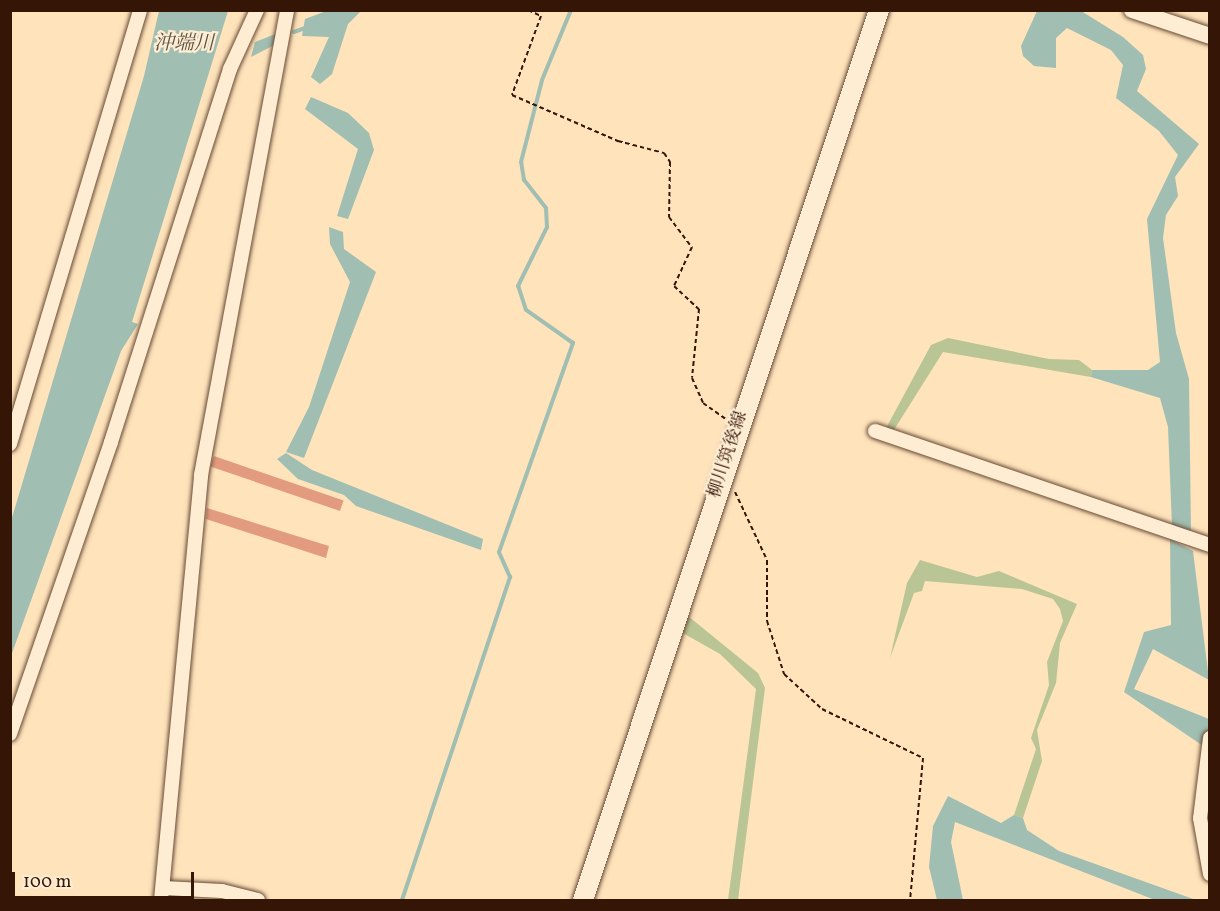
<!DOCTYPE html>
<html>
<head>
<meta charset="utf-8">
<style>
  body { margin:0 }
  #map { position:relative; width:1220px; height:911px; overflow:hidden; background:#fee3bb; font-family:Vollkorn,"Noto Serif JP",serif }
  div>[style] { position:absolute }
  .green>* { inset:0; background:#b9c595 }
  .water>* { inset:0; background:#a0beb1 }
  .stream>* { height:4px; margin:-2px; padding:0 2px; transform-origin:2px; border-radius:2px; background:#a0beb1 }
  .building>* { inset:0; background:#e29b7e; transform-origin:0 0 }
  .path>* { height:2px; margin-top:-1px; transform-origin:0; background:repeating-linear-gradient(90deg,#351506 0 4.5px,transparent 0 7.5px) }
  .roads { filter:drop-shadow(0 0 2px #674833) drop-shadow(0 0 2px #674833) }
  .minor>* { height:14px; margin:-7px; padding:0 7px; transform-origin:7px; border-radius:7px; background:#feedd3 }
  .tertiary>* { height:16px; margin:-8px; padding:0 8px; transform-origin:8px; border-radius:8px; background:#feedd3 }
  .secondary>* { height:20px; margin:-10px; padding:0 10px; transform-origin:10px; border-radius:10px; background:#feedd3 }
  span { translate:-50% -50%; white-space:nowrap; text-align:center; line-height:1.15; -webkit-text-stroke:4.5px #feedd3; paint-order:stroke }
  .street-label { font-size:18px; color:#351506 }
  .water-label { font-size:20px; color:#5a5042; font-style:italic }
  .frame { position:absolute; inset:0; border:12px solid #351506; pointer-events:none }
  .scale { position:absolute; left:12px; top:872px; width:182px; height:27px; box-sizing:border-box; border:3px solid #351506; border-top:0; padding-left:8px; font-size:18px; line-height:21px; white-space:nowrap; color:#351506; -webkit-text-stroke:4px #feedd3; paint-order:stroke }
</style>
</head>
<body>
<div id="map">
  <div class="green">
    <i style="clip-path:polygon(948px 338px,1049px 359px,1079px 360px,1092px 370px,1091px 377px,943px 352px,892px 433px,885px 430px,931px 345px)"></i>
    <i style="clip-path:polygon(920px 560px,977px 577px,999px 571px,1077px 604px,1060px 643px,1056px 683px,1037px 730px,1042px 761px,1023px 818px,1014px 815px,1036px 749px,1031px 738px,1049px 685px,1047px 662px,1063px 621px,1060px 609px,1053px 599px,1022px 589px,925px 581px,922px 591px,914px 593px,890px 658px,907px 583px)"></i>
    <i style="clip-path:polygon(688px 616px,758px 673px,765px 688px,738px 900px,728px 900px,756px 689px,720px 654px,681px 632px)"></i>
  </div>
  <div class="water">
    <i style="clip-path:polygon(329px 10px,361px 11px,348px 24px,332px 74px,320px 84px,311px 77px,329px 37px,302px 36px,305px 19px)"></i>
    <i style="clip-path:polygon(159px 11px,228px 11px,132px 322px,138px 324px,121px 351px,11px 656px,11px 521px,144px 76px)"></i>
    <i style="clip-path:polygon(1037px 11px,1081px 11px,1123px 37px,1143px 55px,1146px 69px,1137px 91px,1199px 144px,1175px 177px,1178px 196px,1166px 215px,1163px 238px,1176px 333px,1189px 379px,1191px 533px,1172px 526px,1168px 427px,1160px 398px,1091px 377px,1092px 370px,1148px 370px,1160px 362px,1147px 219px,1178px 155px,1159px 131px,1116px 98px,1123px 65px,1111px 50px,1067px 28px,1056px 38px,1056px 68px,1034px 66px,1023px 56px,1021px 46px)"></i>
    <i style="clip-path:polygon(278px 33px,276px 44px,251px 57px,255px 42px)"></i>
    <i style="clip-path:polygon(311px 97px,348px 113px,369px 133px,374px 150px,348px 219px,337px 216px,358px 149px,305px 109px)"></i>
    <i style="clip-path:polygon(329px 227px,343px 232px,344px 249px,376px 272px,304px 458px,286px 452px,309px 407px,350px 282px,330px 244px)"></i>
    <i style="clip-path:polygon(286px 453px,312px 470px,483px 539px,481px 550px,356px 506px,344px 495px,298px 479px,277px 459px)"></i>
    <i style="clip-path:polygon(1170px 539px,1193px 551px,1209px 680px,1153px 649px,1134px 689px,1209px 719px,1209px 750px,1124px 692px,1144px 632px,1171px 625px)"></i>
    <i style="clip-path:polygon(948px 796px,1001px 823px,1014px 815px,1023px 818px,1027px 830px,1059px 851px,1196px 900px,1155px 900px,955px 822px,951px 842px,963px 900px,937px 900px,929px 867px,933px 826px)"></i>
  </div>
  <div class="stream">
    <i style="left:294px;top:32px;width:15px;rotate:-20deg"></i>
    <i style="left:402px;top:900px;width:341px;rotate:-71.5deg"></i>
    <i style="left:510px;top:577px;width:27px;rotate:-114deg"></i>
    <i style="left:499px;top:552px;width:222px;rotate:-70.5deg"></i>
    <i style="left:573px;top:343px;width:57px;rotate:-144.9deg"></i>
    <i style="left:526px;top:310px;width:25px;rotate:-108deg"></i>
    <i style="left:518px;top:286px;width:66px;rotate:-63.8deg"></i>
    <i style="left:547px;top:227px;width:19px;rotate:-93deg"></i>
    <i style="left:546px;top:208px;width:36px;rotate:-128deg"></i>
    <i style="left:524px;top:180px;width:18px;rotate:-99deg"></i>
    <i style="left:521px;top:162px;width:85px;rotate:-75.6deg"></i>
    <i style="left:542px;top:80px;width:76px;rotate:-67.5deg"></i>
  </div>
  <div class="building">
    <i style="left:214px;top:456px;width:137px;height:11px;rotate:19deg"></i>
    <i style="clip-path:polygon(207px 508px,329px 546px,326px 558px,206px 519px)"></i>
  </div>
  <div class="path">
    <i style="left:528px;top:10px;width:14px;rotate:25deg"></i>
    <i style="left:541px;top:16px;width:84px;rotate:110.2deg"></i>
    <i style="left:512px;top:95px;width:116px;rotate:23.5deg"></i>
    <i style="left:618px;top:141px;width:48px;rotate:14.6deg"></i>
    <i style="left:664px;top:153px;width:11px;rotate:56deg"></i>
    <i style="left:670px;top:162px;width:55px;rotate:91deg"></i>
    <i style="left:669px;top:217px;width:38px;rotate:53deg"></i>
    <i style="left:692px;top:247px;width:43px;rotate:114.8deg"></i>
    <i style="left:674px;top:286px;width:34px;rotate:43deg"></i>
    <i style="left:699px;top:309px;width:69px;rotate:95.8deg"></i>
    <i style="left:692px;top:378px;width:27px;rotate:66deg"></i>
    <i style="left:703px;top:403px;width:28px;rotate:35deg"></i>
    <i style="left:735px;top:492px;width:75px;rotate:64.8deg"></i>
    <i style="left:767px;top:560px;width:61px;rotate:90deg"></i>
    <i style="left:767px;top:621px;width:56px;rotate:72.2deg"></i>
    <i style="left:784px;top:674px;width:52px;rotate:42.6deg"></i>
    <i style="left:822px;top:709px;width:112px;rotate:25.9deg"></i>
    <i style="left:923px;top:758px;width:143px;rotate:95.2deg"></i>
  </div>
  <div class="roads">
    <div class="minor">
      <i style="left:875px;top:431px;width:354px;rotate:18.8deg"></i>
      <i style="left:10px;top:444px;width:453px;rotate:-73.3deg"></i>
      <i style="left:10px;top:734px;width:309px;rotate:-70.9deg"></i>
      <i style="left:111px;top:442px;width:392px;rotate:-72.3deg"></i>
      <i style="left:230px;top:69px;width:65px;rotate:-65.4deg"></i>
      <i style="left:1210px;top:738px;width:81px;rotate:97.1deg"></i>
      <i style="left:1200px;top:818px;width:57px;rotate:79.9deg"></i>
      <i style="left:164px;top:888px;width:58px;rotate:3deg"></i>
      <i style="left:222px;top:891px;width:37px;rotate:14deg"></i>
      <i style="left:161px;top:900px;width:427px;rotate:-84.6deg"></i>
      <i style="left:201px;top:475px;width:473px;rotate:-79.5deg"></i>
    </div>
    <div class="tertiary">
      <i style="left:1132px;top:10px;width:82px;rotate:18.4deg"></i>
    </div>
    <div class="secondary">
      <i style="left:583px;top:900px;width:938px;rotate:-71.6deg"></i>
    </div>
  </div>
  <div class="street-label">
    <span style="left:729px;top:455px;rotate:-72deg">柳川筑後線</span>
  </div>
  <div class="water-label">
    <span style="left:184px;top:44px">沖端川</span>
  </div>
  <div class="frame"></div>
  <div class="scale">100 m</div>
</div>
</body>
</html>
